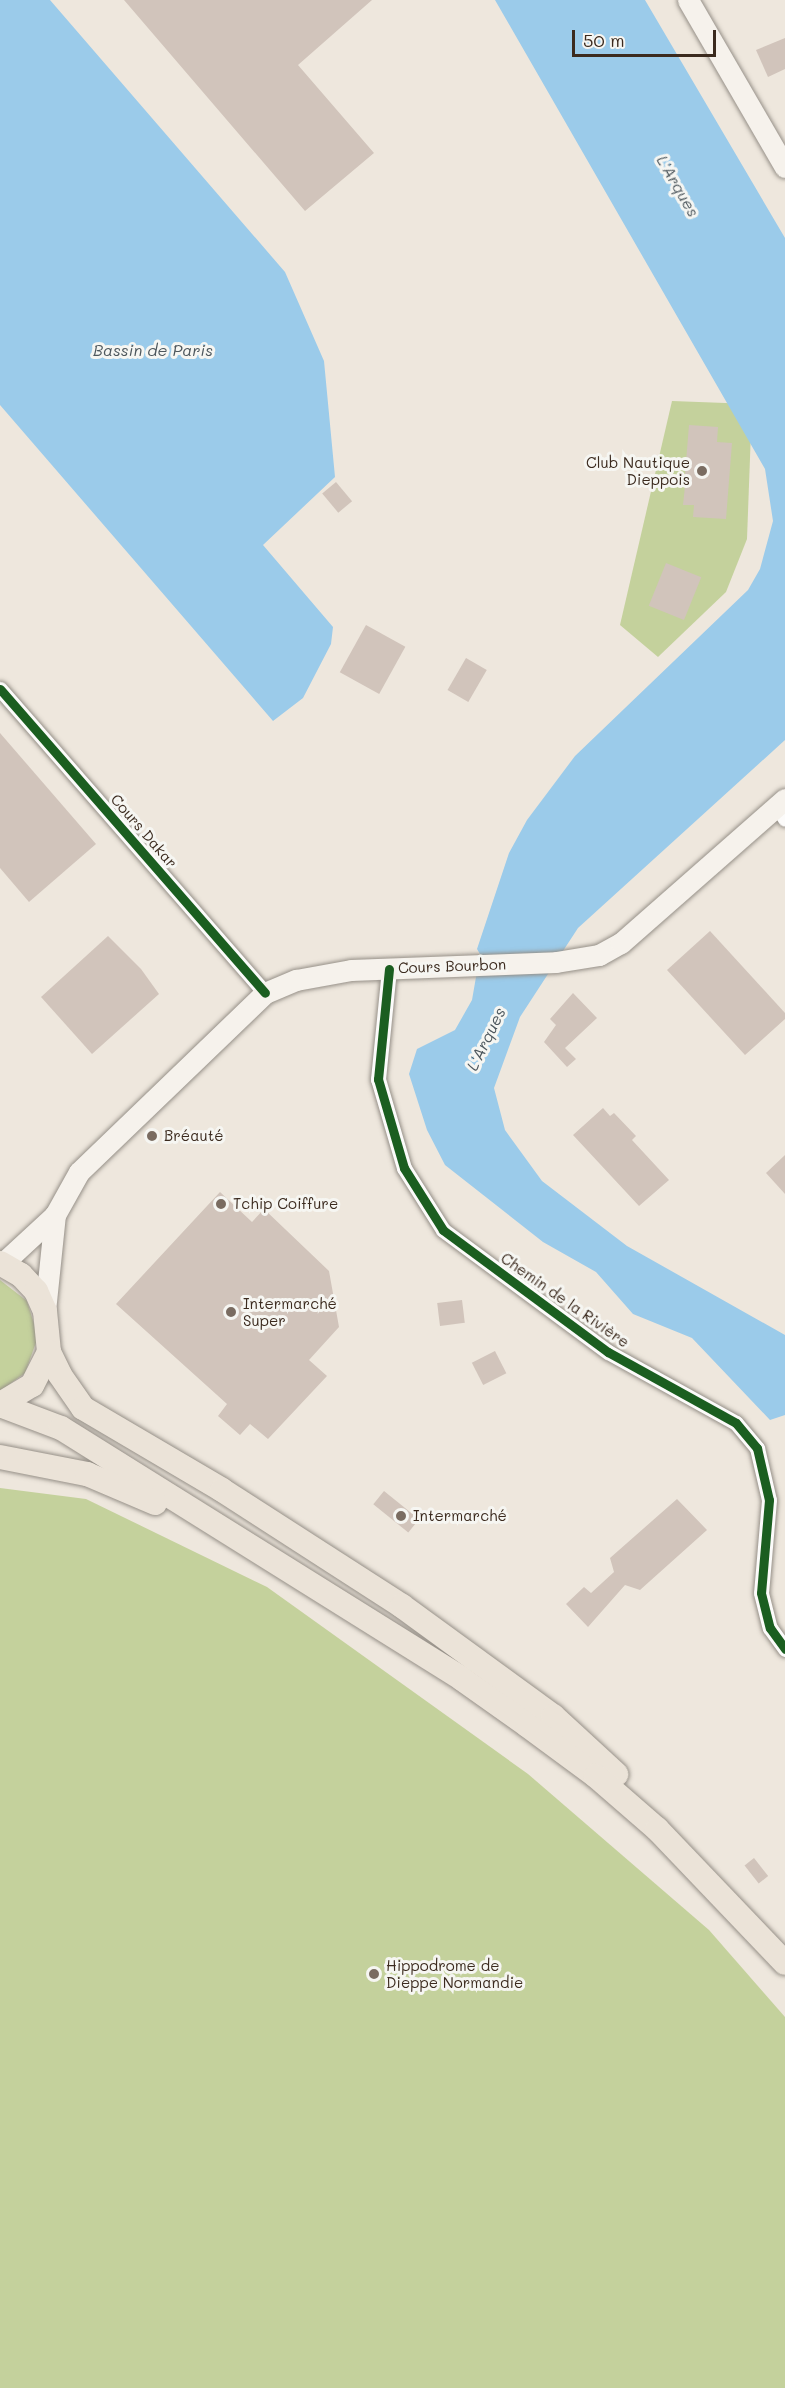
<!DOCTYPE html>
<html>
<head>
<meta charset="utf-8">
<style>
  body { margin:0 }
  #map { position:relative; width:785px; height:2388px; overflow:hidden; background:#eee7dd; font-family:Mali,sans-serif }
  div>[style] { position:absolute }
  .green>* { inset:0; background:#c4d19c }
  .water>* { inset:0; background:#9bcbea }
  .building>* { inset:0; background:#d1c4bb; transform-origin:0 0 }
  .roads { filter:drop-shadow(0 0 2px #969088) drop-shadow(0 0 2px #969088) }
  .street>* { height:15px; margin:-7.5px; padding:0 7.5px; transform-origin:7.5px; border-radius:7.5px; background:#fcfbfa }
  .secondary>* { height:21px; margin:-10.5px; padding:0 10.5px; transform-origin:10.5px; border-radius:10.5px; background:#f6f2ec }
  .primary>* { height:24px; margin:-12px; padding:0 12px; transform-origin:12px; border-radius:12px; background:#ebe3d8 }
  .cycleway>* { height:9px; margin:-4.5px; padding:0 4.5px; transform-origin:4.5px; border-radius:4.5px; background:#1b5e20 }
  .dots>* { width:16px; height:16px; translate:-50% -50%; box-sizing:border-box; border:3px solid #f6f6f2; border-radius:50% }
  span { translate:-50% -50%; white-space:nowrap; text-align:center; line-height:1.15; -webkit-text-stroke:6px #f6f6f2; paint-order:stroke }
  .poi-label { font-size:15px; color:#3b2a1e }
  .right { translate:-100% -50%; text-align:right }
  .left { translate:0 -50%; text-align:left }
  .street-label { font-size:15px; color:#3b2a1e }
  .water-label { font-size:16px; color:#4d575d; font-style:italic }
  .scale { position:absolute; left:572px; top:30px; width:144px; height:27px; box-sizing:border-box; border:3px solid #3b2a1e; border-top:0; padding-left:8px; font-size:18px; line-height:21px; white-space:nowrap; color:#3b2a1e; -webkit-text-stroke:4px #f6f6f2; paint-order:stroke }
</style>
</head>
<body>
<div id="map">
  <div class="green">
    <i style="clip-path:polygon(672px 401px,752px 404px,747px 539px,726px 592px,658px 657px,620px 625px)"></i>
    <i style="clip-path:polygon(0 1280px,27px 1301px,38px 1337px,25px 1373px,0 1391px)"></i>
    <i style="clip-path:polygon(0 1488px,86px 1499px,267px 1587px,528px 1774px,709px 1930px,785px 2017px,785px 2388px,0 2388px)"></i>
  </div>
  <div class="water">
    <i style="clip-path:polygon(0 0,50px 0,285px 272px,324px 361px,335px 477px,263px 545px,333px 627px,331px 644px,303px 698px,273px 721px,0 405px)"></i>
    <i style="clip-path:polygon(495px 0,645px 0,785px 238px,785px 740px,578px 928px,520px 1017px,494px 1088px,505px 1130px,542px 1181px,627px 1246px,785px 1335px,785px 1415px,770px 1420px,692px 1338px,633px 1314px,596px 1272px,543px 1242px,445px 1165px,427px 1130px,409px 1074px,417px 1049px,455px 1030px,472px 1000px,480px 954px,477px 949px,509px 853px,527px 820px,575px 756px,748px 590px,760px 569px,773px 521px,765px 469px)"></i>
  </div>
  <div class="building">
    <i style="clip-path:polygon(124px 0,372px 0,298px 65px,374px 153px,305px 211px)"></i>
    <i style="clip-path:polygon(785px 38px,785px 69px,768px 77px,756px 50px)"></i>
    <i style="clip-path:polygon(689px 425px,718px 427px,717px 442px,732px 443px,726px 519px,693px 517px,694px 505px,683px 505px,685px 486px,679px 485px,680px 473px,685px 474px)"></i>
    <i style="left:336px;top:482px;width:25px;height:18px;rotate:50deg"></i>
    <i style="left:666px;top:563px;width:38px;height:46px;rotate:22deg"></i>
    <i style="left:366px;top:625px;width:45px;height:54px;rotate:29deg"></i>
    <i style="left:466px;top:658px;width:24px;height:37px;rotate:30deg"></i>
    <i style="clip-path:polygon(0 733px,96px 844px,29px 902px,0 868px)"></i>
    <i style="clip-path:polygon(710px 931px,785px 1013px,785px 1019px,745px 1055px,667px 970px)"></i>
    <i style="clip-path:polygon(108px 936px,141px 969px,159px 994px,92px 1054px,41px 997px)"></i>
    <i style="clip-path:polygon(573px 993px,597px 1018px,565px 1048px,576px 1059px,567px 1067px,544px 1042px,556px 1025px,550px 1019px)"></i>
    <i style="clip-path:polygon(603px 1108px,610px 1116px,614px 1113px,636px 1136px,632px 1140px,669px 1180px,639px 1206px,573px 1135px)"></i>
    <i style="clip-path:polygon(785px 1155px,785px 1194px,766px 1173px)"></i>
    <i style="clip-path:polygon(220px 1192px,252px 1222px,264px 1209px,329px 1271px,339px 1327px,309px 1360px,327px 1376px,268px 1439px,250px 1424px,240px 1435px,218px 1416px,227px 1404px,116px 1304px)"></i>
    <i style="left:462px;top:1300px;width:23px;height:25px;rotate:83deg"></i>
    <i style="left:495px;top:1351px;width:25px;height:26px;rotate:63deg"></i>
    <i style="left:384px;top:1491px;width:45px;height:17px;rotate:39deg"></i>
    <i style="clip-path:polygon(677px 1499px,707px 1530px,640px 1590px,625px 1585px,588px 1627px,566px 1604px,584px 1587px,591px 1593px,614px 1572px,610px 1558px)"></i>
    <i style="left:754px;top:1858px;width:23px;height:12px;rotate:52deg"></i>
  </div>
  <div class="roads">
    <div class="street">
      <i style="left:0;top:689px;width:403px;rotate:48.9deg"></i>
      <i style="left:777px;top:806px;width:15px;rotate:58deg"></i>
      <i style="left:389px;top:969px;width:111px;rotate:95.7deg"></i>
      <i style="left:378px;top:1079px;width:93px;rotate:73.7deg"></i>
      <i style="left:404px;top:1168px;width:73px;rotate:57.8deg"></i>
      <i style="left:443px;top:1230px;width:205px;rotate:36.5deg"></i>
      <i style="left:608px;top:1352px;width:146px;rotate:29deg"></i>
      <i style="left:736px;top:1423px;width:33px;rotate:50deg"></i>
      <i style="left:757px;top:1448px;width:53px;rotate:77deg"></i>
      <i style="left:769px;top:1500px;width:93px;rotate:94.9deg"></i>
      <i style="left:761px;top:1593px;width:36px;rotate:76deg"></i>
      <i style="left:770px;top:1628px;width:26px;rotate:54deg"></i>
    </div>
    <div class="secondary">
      <i style="left:688px;top:0;width:193px;rotate:59.9deg"></i>
      <i style="left:2px;top:1264px;width:72px;rotate:-42.8deg"></i>
      <i style="left:55px;top:1215px;width:49px;rotate:-60.8deg"></i>
      <i style="left:79px;top:1172px;width:258px;rotate:-43.9deg"></i>
      <i style="left:265px;top:993px;width:34px;rotate:-23deg"></i>
      <i style="left:296px;top:980px;width:56px;rotate:-10.3deg"></i>
      <i style="left:351px;top:970px;width:205px;rotate:-2.2deg"></i>
      <i style="left:556px;top:962px;width:44px;rotate:-9.2deg"></i>
      <i style="left:599px;top:955px;width:25px;rotate:-29deg"></i>
      <i style="left:621px;top:943px;width:218px;rotate:-41.3deg"></i>
      <i style="left:45px;top:1311px;width:97px;rotate:-84.1deg"></i>
    </div>
    <div class="primary">
      <i style="left:0;top:1263px;width:24px;rotate:30deg"></i>
      <i style="left:21px;top:1275px;width:22px;rotate:47deg"></i>
      <i style="left:36px;top:1291px;width:22px;rotate:66deg"></i>
      <i style="left:45px;top:1311px;width:41px;rotate:84.4deg"></i>
      <i style="left:49px;top:1352px;width:37px;rotate:117deg"></i>
      <i style="left:32px;top:1385px;width:37px;rotate:149deg"></i>
      <i style="left:49px;top:1352px;width:25px;rotate:64deg"></i>
      <i style="left:60px;top:1375px;width:40px;rotate:55.1deg"></i>
      <i style="left:83px;top:1408px;width:161px;rotate:30.5deg"></i>
      <i style="left:222px;top:1490px;width:214px;rotate:32.8deg"></i>
      <i style="left:402px;top:1606px;width:187px;rotate:36.1deg"></i>
      <i style="left:553px;top:1716px;width:86px;rotate:42.6deg"></i>
      <i style="left:0;top:1405px;width:65px;rotate:20.7deg"></i>
      <i style="left:61px;top:1428px;width:473px;rotate:32deg"></i>
      <i style="left:462px;top:1679px;width:80px;rotate:35.3deg"></i>
      <i style="left:527px;top:1725px;width:86px;rotate:36.5deg"></i>
      <i style="left:596px;top:1776px;width:81px;rotate:41deg"></i>
      <i style="left:657px;top:1829px;width:185px;rotate:46.3deg"></i>
      <i style="left:0;top:1457px;width:89px;rotate:11.1deg"></i>
      <i style="left:87px;top:1474px;width:74px;rotate:23.1deg"></i>
    </div>
  </div>
  <div class="cycleway">
    <i style="left:0;top:689px;width:403px;rotate:48.9deg"></i>
    <i style="left:389px;top:969px;width:111px;rotate:95.7deg"></i>
    <i style="left:378px;top:1079px;width:93px;rotate:73.7deg"></i>
    <i style="left:404px;top:1168px;width:73px;rotate:57.8deg"></i>
    <i style="left:443px;top:1230px;width:205px;rotate:36.5deg"></i>
    <i style="left:608px;top:1352px;width:146px;rotate:29deg"></i>
    <i style="left:736px;top:1423px;width:33px;rotate:50deg"></i>
    <i style="left:757px;top:1448px;width:53px;rotate:77deg"></i>
    <i style="left:769px;top:1500px;width:93px;rotate:94.9deg"></i>
    <i style="left:761px;top:1593px;width:36px;rotate:76deg"></i>
    <i style="left:770px;top:1628px;width:26px;rotate:54deg"></i>
  </div>
  <div class="dots">
    <i style="left:702px;top:471px;background:#7a6c61"></i>
    <i style="left:152px;top:1136px;background:#7a6c61"></i>
    <i style="left:221px;top:1204px;background:#7a6c61"></i>
    <i style="left:231px;top:1312px;background:#7a6c61"></i>
    <i style="left:401px;top:1516px;background:#7a6c61"></i>
    <i style="left:374px;top:1974px;background:#7a6c61"></i>
  </div>
  <div class="poi-label">
    <span class="right" style="left:690px;top:471px">Club Nautique<br>Dieppois</span>
    <span class="left" style="left:164px;top:1136px">Bréauté</span>
    <span class="left" style="left:233px;top:1204px">Tchip Coiffure</span>
    <span class="left" style="left:243px;top:1312px">Intermarché<br>Super</span>
    <span class="left" style="left:413px;top:1516px">Intermarché</span>
    <span class="left" style="left:386px;top:1974px">Hippodrome de<br>Dieppe Normandie</span>
  </div>
  <div class="street-label">
    <span style="left:144px;top:831px;rotate:49deg">Cours Dakar</span>
    <span style="left:452px;top:966px;rotate:-2deg">Cours Bourbon</span>
    <span style="left:565px;top:1300px;rotate:35deg">Chemin de la Rivière</span>
  </div>
  <div class="water-label">
    <span style="left:678px;top:186px;rotate:60deg">L'Arques</span>
    <span style="left:153px;top:350px">Bassin de Paris</span>
    <span style="left:486px;top:1039px;rotate:-64deg">L'Arques</span>
  </div>
  <div class="scale">50 m</div>
</div>
</body>
</html>
